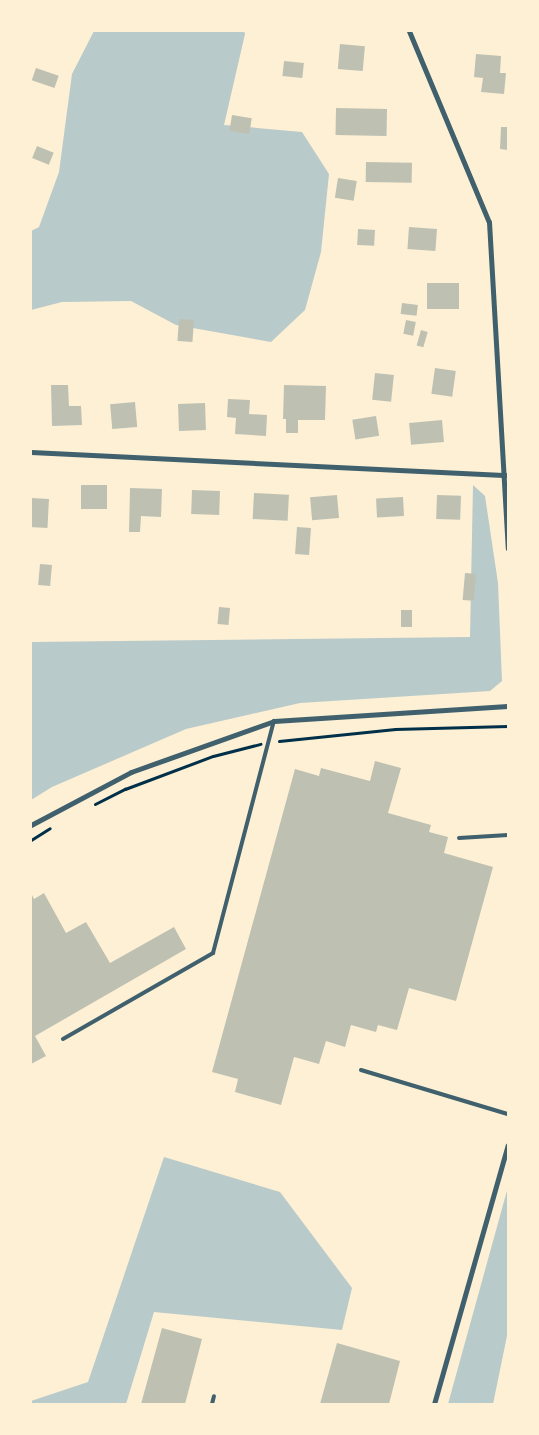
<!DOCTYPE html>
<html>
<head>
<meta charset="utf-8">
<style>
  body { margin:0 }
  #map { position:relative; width:539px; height:1435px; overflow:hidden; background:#fdf0d5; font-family:Arial,sans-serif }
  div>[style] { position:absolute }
  .green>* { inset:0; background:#b9caca }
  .building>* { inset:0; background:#bec0b2; transform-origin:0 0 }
  .path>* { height:3px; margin:-1.5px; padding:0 1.5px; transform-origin:1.5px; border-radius:1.5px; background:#003049 }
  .service>* { height:4px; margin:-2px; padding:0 2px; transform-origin:2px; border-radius:2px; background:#3f606c }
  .minor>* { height:5px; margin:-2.5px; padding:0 2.5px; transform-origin:2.5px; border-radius:2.5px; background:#3f606c }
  span { translate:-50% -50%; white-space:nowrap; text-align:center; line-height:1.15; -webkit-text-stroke:5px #fdf0d5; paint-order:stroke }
  .frame { position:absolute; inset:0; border:32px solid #fdf0d5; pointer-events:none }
</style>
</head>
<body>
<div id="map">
  <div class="green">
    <i style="clip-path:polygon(94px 31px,244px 31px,245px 34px,224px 125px,302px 132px,329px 174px,321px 252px,305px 310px,271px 342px,176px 325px,131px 301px,62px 302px,31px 310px,31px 231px,39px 227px,59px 172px,72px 74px)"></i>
    <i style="clip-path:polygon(473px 485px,485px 496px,498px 583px,502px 681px,490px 691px,300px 703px,186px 729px,52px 787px,31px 800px,31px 642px,470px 637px)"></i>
    <i style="clip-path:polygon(164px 1157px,280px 1192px,352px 1288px,342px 1330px,154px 1312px,126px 1404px,31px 1404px,31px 1401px,88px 1382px)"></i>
    <i style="clip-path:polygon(508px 1187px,508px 1331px,493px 1404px,448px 1404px)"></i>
  </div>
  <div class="building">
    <i style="left:340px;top:44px;width:25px;height:25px;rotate:5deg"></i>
    <i style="clip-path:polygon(476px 54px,501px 56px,500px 73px,506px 73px,504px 94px,481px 92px,483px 78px,474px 77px)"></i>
    <i style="left:284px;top:61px;width:20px;height:15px;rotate:6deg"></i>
    <i style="left:36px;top:68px;width:24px;height:13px;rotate:19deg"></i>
    <i style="left:336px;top:108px;width:51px;height:27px;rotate:1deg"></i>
    <i style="left:232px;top:115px;width:20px;height:16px;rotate:9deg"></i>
    <i style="clip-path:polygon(501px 127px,508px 127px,508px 150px,500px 149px)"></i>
    <i style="left:37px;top:146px;width:18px;height:13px;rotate:22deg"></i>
    <i style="left:366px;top:162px;width:46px;height:20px;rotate:1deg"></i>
    <i style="left:338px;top:178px;width:19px;height:20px;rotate:9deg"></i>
    <i style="left:409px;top:227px;width:28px;height:22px;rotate:4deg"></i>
    <i style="left:358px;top:229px;width:17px;height:16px;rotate:3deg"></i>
    <i style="left:427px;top:283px;width:32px;height:26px"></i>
    <i style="left:402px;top:303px;width:16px;height:11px;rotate:7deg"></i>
    <i style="left:179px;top:319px;width:15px;height:22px;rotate:4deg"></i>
    <i style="left:406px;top:320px;width:10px;height:14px;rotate:11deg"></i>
    <i style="left:421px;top:330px;width:7px;height:16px;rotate:16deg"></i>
    <i style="left:435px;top:368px;width:21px;height:26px;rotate:8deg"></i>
    <i style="left:375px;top:373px;width:19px;height:27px;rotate:6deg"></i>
    <i style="clip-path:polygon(51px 385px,68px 385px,69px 406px,81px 406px,82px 425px,52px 426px)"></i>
    <i style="clip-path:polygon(284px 385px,326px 386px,325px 420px,298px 420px,298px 433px,286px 433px,286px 419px,283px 419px)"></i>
    <i style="clip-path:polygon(228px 399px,250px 400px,249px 414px,267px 415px,266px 436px,235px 434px,236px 418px,227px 417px)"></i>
    <i style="left:135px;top:402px;width:25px;height:25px;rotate:85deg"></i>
    <i style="left:205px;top:403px;width:27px;height:27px;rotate:88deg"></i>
    <i style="left:376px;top:416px;width:20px;height:24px;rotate:81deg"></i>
    <i style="left:442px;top:420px;width:22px;height:33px;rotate:85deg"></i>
    <i style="left:81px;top:485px;width:26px;height:24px"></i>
    <i style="clip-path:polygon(130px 488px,162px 489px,161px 517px,141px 516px,140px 532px,129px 532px)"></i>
    <i style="left:192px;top:490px;width:28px;height:24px;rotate:2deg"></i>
    <i style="left:254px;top:493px;width:35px;height:26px;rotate:3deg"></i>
    <i style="left:337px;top:495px;width:23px;height:27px;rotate:85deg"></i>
    <i style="left:437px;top:495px;width:24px;height:24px;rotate:2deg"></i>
    <i style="left:403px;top:497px;width:19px;height:27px;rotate:87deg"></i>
    <i style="left:31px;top:498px;width:18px;height:29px;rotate:3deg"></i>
    <i style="left:297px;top:527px;width:14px;height:27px;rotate:4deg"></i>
    <i style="left:40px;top:564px;width:12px;height:21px;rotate:5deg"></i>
    <i style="left:465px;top:573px;width:11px;height:27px;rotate:5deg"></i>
    <i style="left:219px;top:607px;width:11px;height:17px;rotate:5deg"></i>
    <i style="left:401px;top:610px;width:11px;height:17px"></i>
    <i style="clip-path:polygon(375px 761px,401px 768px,388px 813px,431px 825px,429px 832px,448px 837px,444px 853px,493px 867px,456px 1001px,409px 988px,397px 1030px,378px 1025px,376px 1032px,351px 1025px,345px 1047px,326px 1041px,319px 1064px,294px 1057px,281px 1105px,235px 1092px,238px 1079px,212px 1072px,295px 769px,319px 776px,321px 768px,370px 781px)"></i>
    <i style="clip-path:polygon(31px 893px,34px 899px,44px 893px,66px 933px,86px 922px,110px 963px,174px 927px,186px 949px,35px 1036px,46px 1056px,31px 1064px)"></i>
    <i style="clip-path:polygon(162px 1328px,202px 1339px,185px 1404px,141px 1404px)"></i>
    <i style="clip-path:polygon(337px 1343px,400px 1361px,389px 1404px,320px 1404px)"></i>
  </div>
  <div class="path">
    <i style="left:279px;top:741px;width:117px;rotate:-5.9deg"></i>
    <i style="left:395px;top:729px;width:113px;rotate:-1.5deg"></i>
    <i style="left:95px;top:804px;width:34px;rotate:-27deg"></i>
    <i style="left:125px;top:789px;width:94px;rotate:-20.6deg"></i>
    <i style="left:213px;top:756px;width:49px;rotate:-14.3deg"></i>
    <i style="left:31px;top:840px;width:22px;rotate:-32deg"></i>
  </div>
  <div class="service">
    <i style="left:459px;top:838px;width:49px;rotate:-3.5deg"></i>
    <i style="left:63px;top:1039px;width:173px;rotate:-29.8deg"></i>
    <i style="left:213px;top:953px;width:240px;rotate:-75.3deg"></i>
    <i style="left:361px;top:1070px;width:153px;rotate:16.7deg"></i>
    <i style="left:212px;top:1404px;width:8px;rotate:-76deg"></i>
  </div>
  <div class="minor">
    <i style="left:409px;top:31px;width:207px;rotate:67.3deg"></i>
    <i style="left:489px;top:222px;width:327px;rotate:86.7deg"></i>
    <i style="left:31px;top:452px;width:478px;rotate:2.8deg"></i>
    <i style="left:31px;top:825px;width:113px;rotate:-27.9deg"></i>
    <i style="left:131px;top:772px;width:152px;rotate:-19.6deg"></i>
    <i style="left:274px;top:721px;width:234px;rotate:-3.7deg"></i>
    <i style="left:434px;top:1404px;width:269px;rotate:-74.1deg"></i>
  </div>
  <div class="frame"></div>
</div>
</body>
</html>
